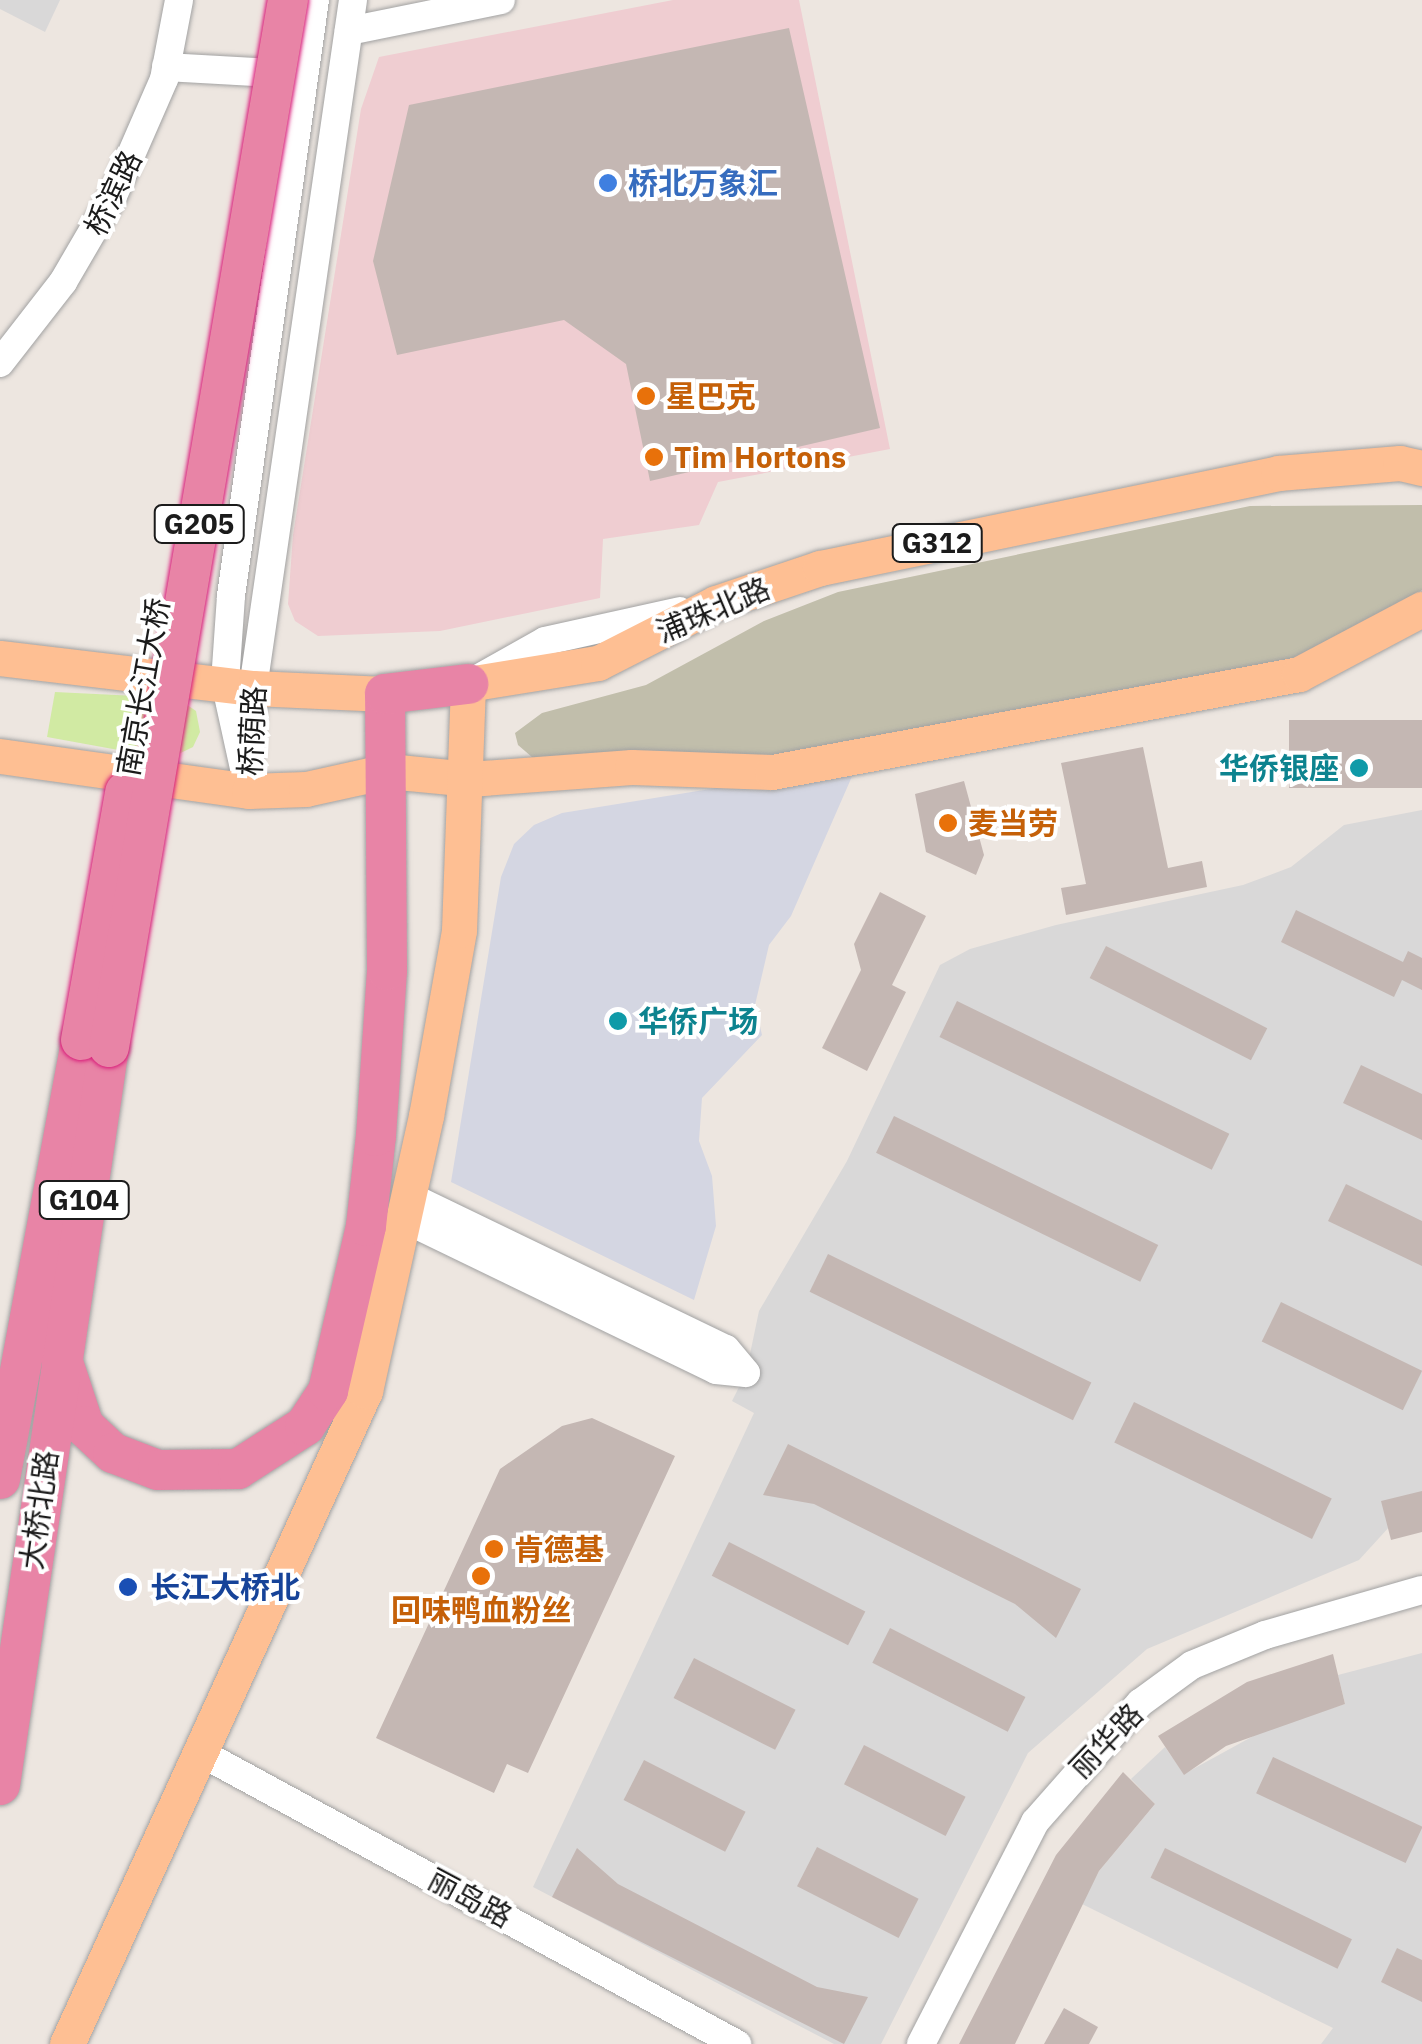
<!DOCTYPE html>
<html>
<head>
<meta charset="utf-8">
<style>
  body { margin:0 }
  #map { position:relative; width:1422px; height:2044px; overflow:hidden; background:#ede6e0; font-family:"IBM Plex Sans","Noto Sans SC",sans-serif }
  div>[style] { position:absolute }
  .residential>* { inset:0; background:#d9d8d8 }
  .commercial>* { inset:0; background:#efcdd1 }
  .construction>* { inset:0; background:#c1beab }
  .grass>* { inset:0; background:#d1eaa3 }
  .plaza>* { inset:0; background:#d4d6e2 }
  .building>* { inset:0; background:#c4b7b3; transform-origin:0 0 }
  .roads { filter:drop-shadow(0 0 2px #a2a2a2) drop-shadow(0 0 2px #a2a2a2) }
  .minor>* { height:28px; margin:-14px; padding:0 14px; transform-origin:14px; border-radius:14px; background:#fff }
  .major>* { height:35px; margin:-17.5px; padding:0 17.5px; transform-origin:17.5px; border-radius:17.5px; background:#febf93 }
  .highway>* { height:40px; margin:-20px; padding:0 20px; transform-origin:20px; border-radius:20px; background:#e884a6 }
  .bridges { filter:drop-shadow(0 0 2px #d91e7b) drop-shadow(0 0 2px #d91e7b) }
  .highway-bridge>* { height:40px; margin:-20px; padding:0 20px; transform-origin:20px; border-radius:20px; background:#e884a6 }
  .dots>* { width:28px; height:28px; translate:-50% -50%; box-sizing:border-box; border:5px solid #fff; border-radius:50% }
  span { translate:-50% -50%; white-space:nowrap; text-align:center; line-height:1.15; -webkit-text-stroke:8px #fff; paint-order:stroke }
  .shield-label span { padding:2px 8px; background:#fff; border:2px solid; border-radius:8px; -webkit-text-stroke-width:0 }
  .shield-label { font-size:28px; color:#1b1b1b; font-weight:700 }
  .shop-label { font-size:30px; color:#366cbe; font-weight:700 }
  .left { translate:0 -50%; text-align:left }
  .street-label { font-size:30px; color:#1b1b1b }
  .food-label { font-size:30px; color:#c56008; font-weight:700 }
  .culture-label { font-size:30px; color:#0d838f; font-weight:700 }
  .right { translate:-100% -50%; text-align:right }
  .transit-label { font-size:30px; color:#164399; font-weight:700 }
</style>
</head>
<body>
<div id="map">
  <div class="residential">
    <i style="clip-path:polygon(0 0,60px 0,45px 32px,0 9px)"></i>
    <i style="clip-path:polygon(1422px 810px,1422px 1491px,1359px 1560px,1147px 1649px,1028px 1753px,881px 2044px,834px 2044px,533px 1887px,754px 1413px,732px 1401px,746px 1373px,759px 1311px,847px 1161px,940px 965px,970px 949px,1056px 925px,1243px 885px,1291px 867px,1344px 825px)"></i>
    <i style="clip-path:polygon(1422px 1653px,1422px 2044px,1321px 2044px,1333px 2028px,1082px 1904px,1099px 1871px,1155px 1804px,1131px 1779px,1165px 1747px,1184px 1774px,1268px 1728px,1345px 1704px,1338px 1675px)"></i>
  </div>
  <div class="commercial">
    <i style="clip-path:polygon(673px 0,799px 0,890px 449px,718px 482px,699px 525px,603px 539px,600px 598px,440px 631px,318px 636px,295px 621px,288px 604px,293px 535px,361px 109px,379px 57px)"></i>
  </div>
  <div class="construction">
    <i style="clip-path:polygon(1422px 505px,1422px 590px,1313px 656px,782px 763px,540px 764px,518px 745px,515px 733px,542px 713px,646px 685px,764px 621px,838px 592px,1250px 506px)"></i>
  </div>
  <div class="grass">
    <i style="clip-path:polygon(55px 692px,177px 698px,196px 711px,200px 732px,193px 747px,168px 759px,47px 737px)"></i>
  </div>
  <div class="plaza">
    <i style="clip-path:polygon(857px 765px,791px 916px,769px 945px,755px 1005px,762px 1035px,702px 1098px,699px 1141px,712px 1176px,716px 1226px,694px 1300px,451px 1182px,501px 877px,514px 844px,534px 825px,562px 813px)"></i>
  </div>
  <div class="building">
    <i style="clip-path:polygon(789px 28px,880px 428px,650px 481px,626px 364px,564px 320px,397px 355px,373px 261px,409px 105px)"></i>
    <i style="left:1422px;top:720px;width:68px;height:133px;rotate:90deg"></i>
    <i style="clip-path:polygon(1143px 747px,1168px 868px,1202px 861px,1207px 887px,1066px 915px,1061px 888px,1086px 884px,1061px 763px)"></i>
    <i style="clip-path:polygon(964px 781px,984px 855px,976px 875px,926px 852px,915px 794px)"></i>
    <i style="clip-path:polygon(880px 892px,926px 916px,892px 985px,906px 992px,867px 1071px,822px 1048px,861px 970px,854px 944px)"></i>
    <i style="clip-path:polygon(1296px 910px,1403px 962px,1408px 951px,1422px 958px,1422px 990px,1402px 980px,1394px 997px,1281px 942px)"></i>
    <i style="left:1106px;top:946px;width:181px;height:36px;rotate:27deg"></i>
    <i style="left:957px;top:1001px;width:303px;height:40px;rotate:26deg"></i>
    <i style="clip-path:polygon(1361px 1065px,1422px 1094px,1422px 1140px,1343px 1103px)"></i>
    <i style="left:894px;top:1116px;width:294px;height:41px;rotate:26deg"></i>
    <i style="clip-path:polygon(1346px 1184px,1422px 1221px,1422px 1266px,1328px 1221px)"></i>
    <i style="left:828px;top:1254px;width:293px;height:42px;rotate:26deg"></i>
    <i style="left:1281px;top:1302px;width:157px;height:44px;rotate:26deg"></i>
    <i style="left:1134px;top:1402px;width:220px;height:45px;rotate:26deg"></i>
    <i style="clip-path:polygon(592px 1418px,675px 1456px,528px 1773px,507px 1764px,494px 1793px,376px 1738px,500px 1469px,562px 1426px)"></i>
    <i style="clip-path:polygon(788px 1444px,1081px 1589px,1056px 1638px,1015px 1604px,814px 1504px,763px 1495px)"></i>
    <i style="clip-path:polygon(1422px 1491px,1422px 1532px,1391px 1540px,1381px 1501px)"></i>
    <i style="left:729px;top:1542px;width:153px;height:38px;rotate:27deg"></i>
    <i style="left:890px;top:1628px;width:152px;height:39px;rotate:27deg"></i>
    <i style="clip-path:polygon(1333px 1654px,1345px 1704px,1226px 1746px,1184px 1775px,1158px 1736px,1247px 1682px)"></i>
    <i style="left:694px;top:1658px;width:114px;height:45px;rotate:27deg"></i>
    <i style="left:864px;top:1745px;width:114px;height:44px;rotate:27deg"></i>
    <i style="left:1273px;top:1757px;width:165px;height:40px;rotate:25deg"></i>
    <i style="left:644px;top:1760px;width:114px;height:45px;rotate:27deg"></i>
    <i style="clip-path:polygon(1123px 1772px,1155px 1804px,1099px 1871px,1015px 2044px,959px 2044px,1056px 1855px)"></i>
    <i style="left:817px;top:1847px;width:114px;height:44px;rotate:27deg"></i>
    <i style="clip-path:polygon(577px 1848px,618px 1884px,817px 1987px,868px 1997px,844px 2044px,552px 1897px)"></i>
    <i style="left:1165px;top:1848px;width:208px;height:33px;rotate:26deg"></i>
    <i style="clip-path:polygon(1397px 1948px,1422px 1960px,1422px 2002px,1381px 1982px)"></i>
    <i style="clip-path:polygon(1064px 2008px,1098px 2027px,1089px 2044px,1044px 2044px)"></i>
  </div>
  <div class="roads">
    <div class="minor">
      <i style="left:349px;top:31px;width:155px;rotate:-11.5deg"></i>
      <i style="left:166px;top:67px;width:124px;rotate:3.2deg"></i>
      <i style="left:0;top:363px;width:103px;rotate:-52.1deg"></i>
      <i style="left:63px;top:282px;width:99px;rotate:-59.8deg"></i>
      <i style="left:113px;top:196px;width:128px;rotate:-66.4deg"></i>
      <i style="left:164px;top:79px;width:80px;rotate:-79.2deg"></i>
      <i style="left:481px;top:677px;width:73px;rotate:-29.4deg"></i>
      <i style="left:545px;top:641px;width:138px;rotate:-12.5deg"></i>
      <i style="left:250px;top:754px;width:66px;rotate:-87.4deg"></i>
      <i style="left:253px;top:688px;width:695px;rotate:-81.73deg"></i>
      <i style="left:249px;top:791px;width:112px;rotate:-102.4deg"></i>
      <i style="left:225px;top:682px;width:86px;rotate:-86deg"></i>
      <i style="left:231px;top:596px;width:602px;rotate:-81.98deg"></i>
      <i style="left:409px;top:1196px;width:352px;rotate:25.8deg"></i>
      <i style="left:726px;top:1349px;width:31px;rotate:50deg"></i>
      <i style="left:404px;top:1219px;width:347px;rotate:25.8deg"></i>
      <i style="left:716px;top:1370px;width:30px;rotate:6deg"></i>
      <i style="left:203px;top:1754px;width:608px;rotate:28.51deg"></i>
      <i style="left:921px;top:2044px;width:250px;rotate:-62.8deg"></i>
      <i style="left:1035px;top:1822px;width:159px;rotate:-48.6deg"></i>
      <i style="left:1140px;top:1703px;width:64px;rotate:-36.2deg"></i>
      <i style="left:1192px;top:1665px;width:79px;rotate:-22.3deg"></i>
      <i style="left:1265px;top:1635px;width:163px;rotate:-16deg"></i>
    </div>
    <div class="major">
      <i style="left:0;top:658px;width:255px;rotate:6.8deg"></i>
      <i style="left:253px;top:688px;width:132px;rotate:2.6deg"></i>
      <i style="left:0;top:756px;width:251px;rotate:8deg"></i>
      <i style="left:249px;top:791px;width:57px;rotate:-2deg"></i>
      <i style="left:306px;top:789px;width:84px;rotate:-12.4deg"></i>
      <i style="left:388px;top:771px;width:81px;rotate:5.6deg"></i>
      <i style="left:469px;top:779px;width:163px;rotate:-4.2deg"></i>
      <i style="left:632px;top:767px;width:140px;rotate:2deg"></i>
      <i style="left:772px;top:772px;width:536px;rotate:-10.53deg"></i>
      <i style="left:1299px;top:674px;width:139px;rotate:-27.9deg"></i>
      <i style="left:67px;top:2044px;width:718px;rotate:-65.47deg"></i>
      <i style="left:365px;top:1391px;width:282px;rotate:-77.5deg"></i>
      <i style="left:426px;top:1116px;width:189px;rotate:-79.9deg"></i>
      <i style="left:459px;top:930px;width:246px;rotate:-87.9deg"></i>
      <i style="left:468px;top:684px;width:132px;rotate:-9.2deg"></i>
      <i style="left:598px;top:663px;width:132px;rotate:-27deg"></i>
      <i style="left:716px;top:603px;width:110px;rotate:-18.6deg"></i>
      <i style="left:820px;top:568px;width:468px;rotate:-11.7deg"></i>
      <i style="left:1278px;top:473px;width:122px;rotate:-4.7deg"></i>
      <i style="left:1400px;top:463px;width:23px;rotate:13deg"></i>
    </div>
    <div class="highway">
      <i style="left:60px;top:1353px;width:77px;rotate:71.8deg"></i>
      <i style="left:84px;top:1426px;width:40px;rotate:43deg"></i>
      <i style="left:113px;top:1453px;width:48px;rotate:20.7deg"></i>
      <i style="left:158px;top:1470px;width:80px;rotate:-0.7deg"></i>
      <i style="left:238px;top:1469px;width:80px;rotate:-32.7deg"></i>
      <i style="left:305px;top:1426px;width:42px;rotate:-56.7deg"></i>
      <i style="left:328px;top:1391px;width:169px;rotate:-77deg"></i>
      <i style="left:366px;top:1226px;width:91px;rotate:-83.7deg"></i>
      <i style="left:376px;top:1136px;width:166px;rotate:-86.2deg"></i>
      <i style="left:387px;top:970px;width:276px;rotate:-90.4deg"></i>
      <i style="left:385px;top:694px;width:84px;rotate:-6.9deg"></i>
      <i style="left:0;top:1479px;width:446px;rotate:-79.5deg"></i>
      <i style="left:0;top:1785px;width:746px;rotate:-81.6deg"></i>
    </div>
  </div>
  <div class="bridges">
    <div class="highway-bridge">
      <i style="left:81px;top:1040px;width:252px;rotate:-79.9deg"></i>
      <i style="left:109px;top:1047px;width:1062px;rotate:-80.3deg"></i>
    </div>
  </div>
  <div class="dots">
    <i style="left:608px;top:183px;background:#3f7fe0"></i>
    <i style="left:646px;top:396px;background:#e8710a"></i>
    <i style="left:654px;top:457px;background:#e8710a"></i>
    <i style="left:1359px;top:768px;background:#0f9aa8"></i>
    <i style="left:948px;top:823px;background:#e8710a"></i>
    <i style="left:618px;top:1021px;background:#0f9aa8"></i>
    <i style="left:494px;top:1549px;background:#e8710a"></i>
    <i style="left:481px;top:1576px;background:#e8710a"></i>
    <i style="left:128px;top:1587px;background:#1a4fb4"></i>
  </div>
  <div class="shield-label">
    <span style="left:199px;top:524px">G205</span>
    <span style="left:937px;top:543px">G312</span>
    <span style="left:84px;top:1200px">G104</span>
  </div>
  <div class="shop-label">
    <span class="left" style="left:628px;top:183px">桥北万象汇</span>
  </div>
  <div class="street-label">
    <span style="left:113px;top:193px;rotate:-64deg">桥滨路</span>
    <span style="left:713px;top:610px;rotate:-23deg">浦珠北路</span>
    <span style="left:143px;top:687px;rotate:-80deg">南京长江大桥</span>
    <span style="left:252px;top:731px;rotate:-87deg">桥荫路</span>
    <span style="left:39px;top:1510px;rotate:-82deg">大桥北路</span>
    <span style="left:1106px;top:1741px;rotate:-46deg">丽华路</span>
    <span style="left:470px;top:1898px;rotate:28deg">丽岛路</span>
  </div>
  <div class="food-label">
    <span class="left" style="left:666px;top:396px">星巴克</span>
    <span class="left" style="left:674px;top:457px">Tim Hortons</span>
    <span class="left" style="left:968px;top:823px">麦当劳</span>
    <span class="left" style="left:514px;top:1549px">肯德基</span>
    <span style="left:481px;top:1610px">回味鸭血粉丝</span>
  </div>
  <div class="culture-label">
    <span class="right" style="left:1339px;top:768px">华侨银座</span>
    <span class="left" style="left:638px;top:1021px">华侨广场</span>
  </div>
  <div class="transit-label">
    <span class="left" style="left:150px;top:1587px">长江大桥北</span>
  </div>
</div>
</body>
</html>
